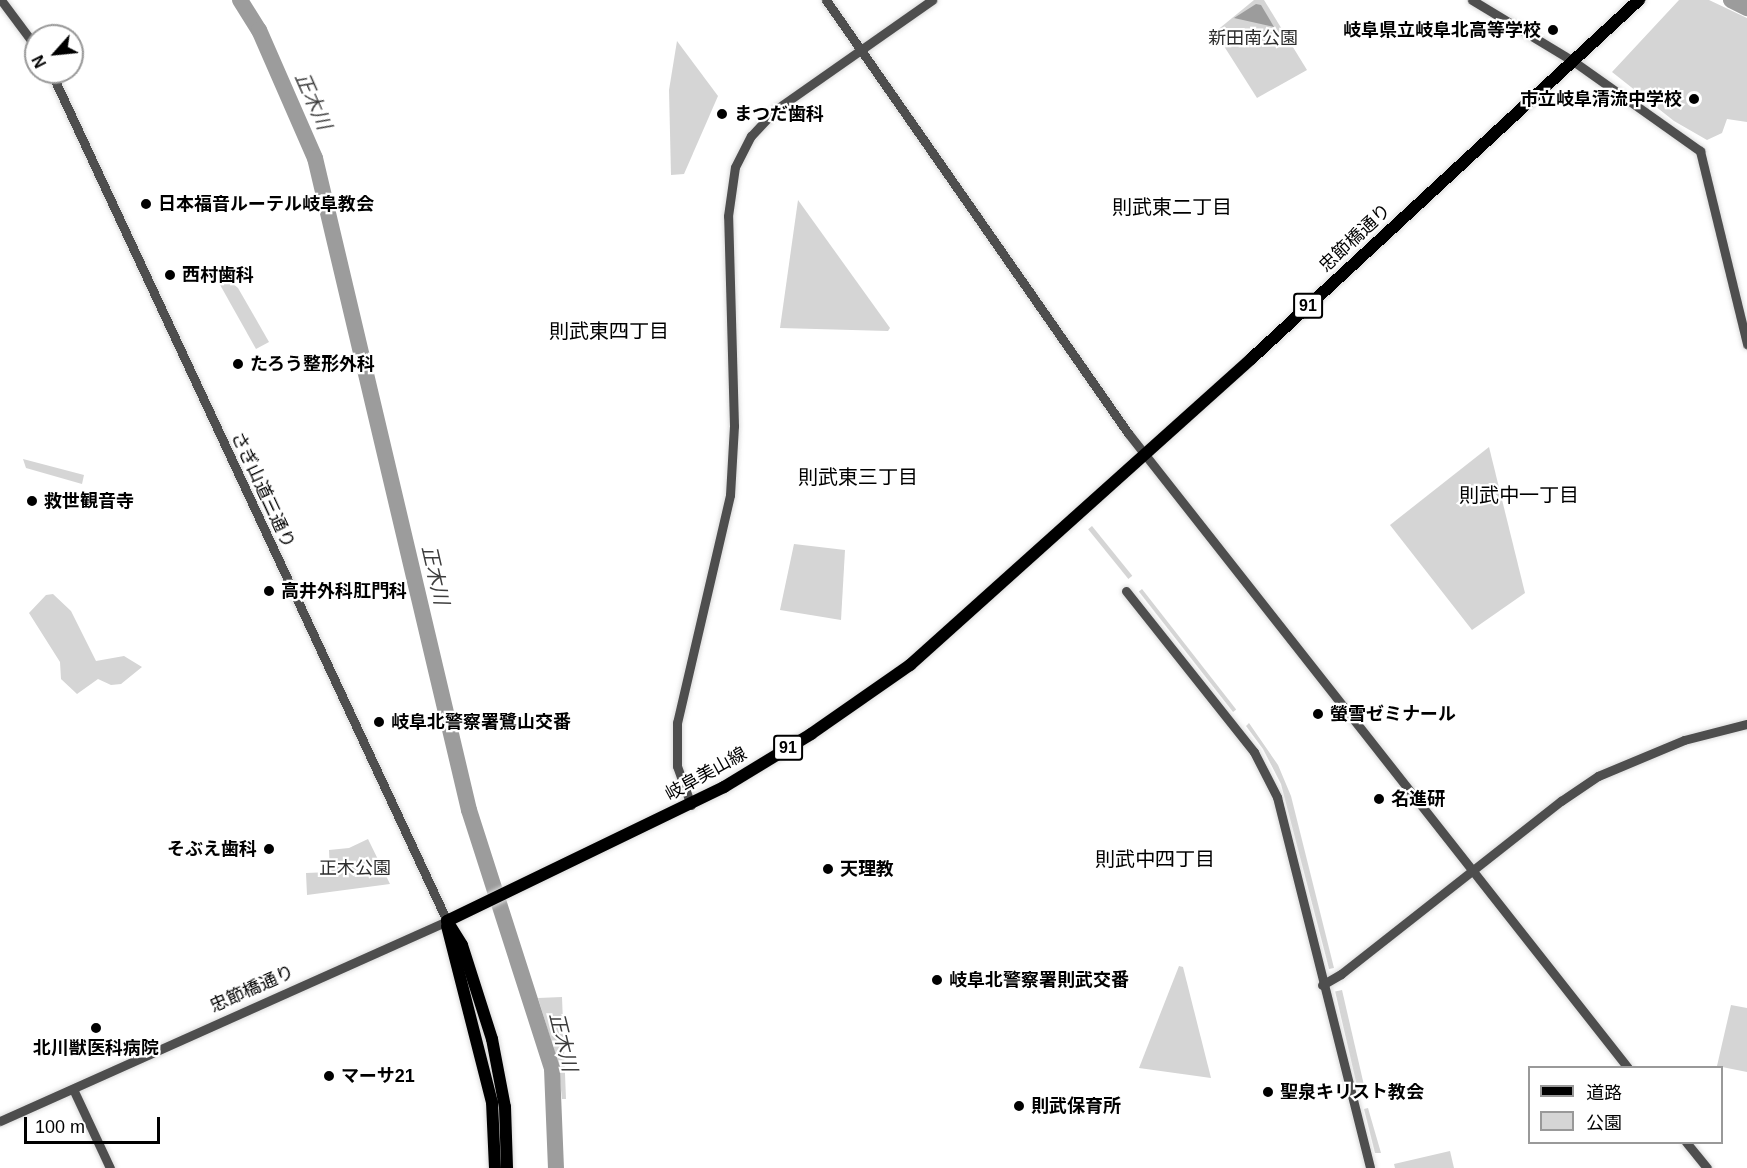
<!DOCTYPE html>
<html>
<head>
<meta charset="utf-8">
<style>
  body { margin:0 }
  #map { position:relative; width:1747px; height:1168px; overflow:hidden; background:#fff; font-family:Helvetica,"Noto Sans JP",sans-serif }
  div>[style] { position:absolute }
  .green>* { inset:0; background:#d5d5d5; transform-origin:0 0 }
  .water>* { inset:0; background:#9c9c9c }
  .river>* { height:16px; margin:-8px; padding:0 8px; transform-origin:8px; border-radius:8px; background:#9c9c9c }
  .roads { filter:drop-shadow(0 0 2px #dbdbdb) drop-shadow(0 0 2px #dbdbdb) }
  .tertiary>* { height:9px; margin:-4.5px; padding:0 4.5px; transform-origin:4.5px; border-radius:4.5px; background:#4e4e4e }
  .primary>* { height:12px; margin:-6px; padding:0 6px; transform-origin:6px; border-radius:6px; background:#000 }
  .dots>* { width:16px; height:16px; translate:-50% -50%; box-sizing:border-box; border:3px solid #fff; border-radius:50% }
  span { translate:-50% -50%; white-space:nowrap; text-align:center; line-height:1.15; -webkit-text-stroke:4.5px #fff; paint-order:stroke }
  .shield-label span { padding:2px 4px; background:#fff; border:2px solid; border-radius:4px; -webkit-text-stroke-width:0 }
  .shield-label { font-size:16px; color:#000; font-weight:700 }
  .poi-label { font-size:18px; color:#000; font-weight:700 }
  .right { translate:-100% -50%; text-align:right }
  .left { translate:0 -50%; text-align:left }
  .park-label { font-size:18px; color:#2c2c2c }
  .street-label { font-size:18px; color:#000 }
  .water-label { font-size:20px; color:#3d3d3d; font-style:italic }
  .neighbourhood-label { font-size:20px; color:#000 }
  .legend { position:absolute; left:1528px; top:1066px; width:195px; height:78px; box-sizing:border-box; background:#fff; border:2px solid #999; margin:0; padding:8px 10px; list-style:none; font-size:18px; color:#000 }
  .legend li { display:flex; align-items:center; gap:12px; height:30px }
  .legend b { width:30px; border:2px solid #999 }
  .north { position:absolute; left:24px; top:24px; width:60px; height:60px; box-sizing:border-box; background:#fff; border:2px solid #999; border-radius:50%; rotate:243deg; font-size:16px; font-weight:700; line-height:24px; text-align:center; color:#000 }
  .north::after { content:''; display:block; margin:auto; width:21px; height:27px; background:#000; clip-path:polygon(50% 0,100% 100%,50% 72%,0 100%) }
  .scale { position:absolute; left:24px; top:1117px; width:136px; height:27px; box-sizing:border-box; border:3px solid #000; border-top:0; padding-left:8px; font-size:18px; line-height:21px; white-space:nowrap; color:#000; -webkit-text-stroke:4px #fff; paint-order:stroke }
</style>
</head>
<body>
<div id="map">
  <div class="green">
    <i style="clip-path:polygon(1254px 0,1264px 0,1307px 70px,1257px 98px,1215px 32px)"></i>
    <i style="clip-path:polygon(1679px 0,1709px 0,1747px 18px,1747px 122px,1727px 119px,1722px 133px,1707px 140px,1674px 121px,1612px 72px)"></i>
    <i style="clip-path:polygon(677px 41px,718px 96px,684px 174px,671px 175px,669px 90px)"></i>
    <i style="clip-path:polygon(798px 200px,890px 328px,888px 331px,780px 328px)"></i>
    <i style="clip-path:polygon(226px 278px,238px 288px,269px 342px,256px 349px,219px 283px)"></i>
    <i style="clip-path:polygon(1489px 447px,1525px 593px,1472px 630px,1390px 525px)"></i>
    <i style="clip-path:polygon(23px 459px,84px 475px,82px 484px,26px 468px)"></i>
    <i style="left:1092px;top:526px;width:64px;height:5px;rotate:51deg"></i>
    <i style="clip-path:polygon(794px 544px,845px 550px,841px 620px,780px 610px)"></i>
    <i style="left:1142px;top:589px;width:153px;height:4px;rotate:52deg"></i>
    <i style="clip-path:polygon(53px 594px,71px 611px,96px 661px,124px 656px,142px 667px,121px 684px,111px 685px,98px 679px,77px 694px,61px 679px,60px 662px,29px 613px,46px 595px)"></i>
    <i style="clip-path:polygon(1249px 723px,1278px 765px,1291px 796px,1334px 968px,1329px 969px,1326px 957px,1281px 784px,1263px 749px,1246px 726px)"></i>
    <i style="clip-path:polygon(368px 839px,390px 884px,307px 895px,306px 873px,330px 872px,329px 850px,349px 848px)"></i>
    <i style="clip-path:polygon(1179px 966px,1183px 967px,1211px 1078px,1139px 1068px)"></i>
    <i style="left:1342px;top:990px;width:106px;height:7px;rotate:77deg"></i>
    <i style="clip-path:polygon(562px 997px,566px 1099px,562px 1099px,558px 1063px,538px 998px)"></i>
    <i style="clip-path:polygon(1731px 1005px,1747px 1008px,1747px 1072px,1717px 1066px)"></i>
    <i style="clip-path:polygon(1368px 1108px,1381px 1153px,1375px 1153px,1364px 1109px)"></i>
    <i style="clip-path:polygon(1450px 1151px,1454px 1168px,1395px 1168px,1394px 1164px)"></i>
  </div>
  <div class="water">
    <i style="clip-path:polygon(1256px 4px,1261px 5px,1274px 27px,1234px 18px)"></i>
  </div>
  <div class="river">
    <i style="left:240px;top:0;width:36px;rotate:58deg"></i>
    <i style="left:259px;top:30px;width:140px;rotate:66.4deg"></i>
    <i style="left:315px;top:158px;width:670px;rotate:76.71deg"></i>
    <i style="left:469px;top:810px;width:272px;rotate:72.2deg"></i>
    <i style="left:552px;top:1069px;width:99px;rotate:87.7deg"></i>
    <i style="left:1731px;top:0;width:18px;rotate:27deg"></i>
  </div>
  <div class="roads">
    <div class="tertiary">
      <i style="left:1px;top:0;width:59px;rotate:53.3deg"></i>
      <i style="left:826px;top:0;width:528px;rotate:55.11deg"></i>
      <i style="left:1128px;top:433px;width:808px;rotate:51.78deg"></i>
      <i style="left:1472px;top:0;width:118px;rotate:31.1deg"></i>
      <i style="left:1573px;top:61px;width:156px;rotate:35.3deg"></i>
      <i style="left:1700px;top:151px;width:199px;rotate:76.3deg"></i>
      <i style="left:1126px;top:591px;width:206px;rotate:51.5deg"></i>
      <i style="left:1254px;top:752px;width:51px;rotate:62.9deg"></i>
      <i style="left:1277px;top:797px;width:382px;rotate:75.9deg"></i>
      <i style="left:691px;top:805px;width:41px;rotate:-109.7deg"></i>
      <i style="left:677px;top:766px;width:43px;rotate:-90deg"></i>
      <i style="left:677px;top:723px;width:234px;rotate:-76.9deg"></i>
      <i style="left:730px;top:495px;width:69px;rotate:-86.7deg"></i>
      <i style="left:734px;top:426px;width:210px;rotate:-91.6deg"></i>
      <i style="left:728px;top:216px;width:49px;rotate:-81.9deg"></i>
      <i style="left:735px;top:167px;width:35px;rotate:-63deg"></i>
      <i style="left:751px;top:136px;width:35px;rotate:-47deg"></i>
      <i style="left:775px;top:110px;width:192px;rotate:-35deg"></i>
      <i style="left:1322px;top:985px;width:22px;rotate:-30deg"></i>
      <i style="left:1341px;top:974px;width:280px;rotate:-38.2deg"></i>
      <i style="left:1561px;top:801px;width:45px;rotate:-34deg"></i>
      <i style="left:1598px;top:776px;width:93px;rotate:-22.7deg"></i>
      <i style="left:1684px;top:740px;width:65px;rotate:-14.3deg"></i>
      <i style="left:73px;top:1089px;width:87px;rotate:64.9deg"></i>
      <i style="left:0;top:1121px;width:490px;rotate:-24.1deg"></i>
      <i style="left:447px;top:921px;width:937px;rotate:-115.01deg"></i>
      <i style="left:1686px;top:1142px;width:33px;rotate:51deg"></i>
    </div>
    <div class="primary">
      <i style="left:447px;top:921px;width:308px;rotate:-25.8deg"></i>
      <i style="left:724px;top:787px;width:102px;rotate:-31.3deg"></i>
      <i style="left:811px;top:734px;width:121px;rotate:-34.9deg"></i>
      <i style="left:910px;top:665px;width:458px;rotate:-41.9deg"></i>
      <i style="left:1251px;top:359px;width:529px;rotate:-42.78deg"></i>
      <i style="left:447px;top:921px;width:28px;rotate:58deg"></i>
      <i style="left:462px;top:945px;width:99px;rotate:72.3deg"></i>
      <i style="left:492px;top:1039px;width:69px;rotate:79.2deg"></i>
      <i style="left:505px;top:1107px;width:61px;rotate:88.1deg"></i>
      <i style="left:447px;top:926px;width:182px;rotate:75.7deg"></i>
      <i style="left:492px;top:1102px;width:66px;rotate:87.4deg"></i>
    </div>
  </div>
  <div class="dots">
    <i style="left:1553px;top:30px;background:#000"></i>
    <i style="left:1694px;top:99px;background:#000"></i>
    <i style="left:722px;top:114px;background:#000"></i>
    <i style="left:146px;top:204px;background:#000"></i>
    <i style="left:170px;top:275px;background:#000"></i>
    <i style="left:238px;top:364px;background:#000"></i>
    <i style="left:32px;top:501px;background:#000"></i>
    <i style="left:269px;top:591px;background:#000"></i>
    <i style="left:1318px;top:714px;background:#000"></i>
    <i style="left:379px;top:722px;background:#000"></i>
    <i style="left:1379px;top:799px;background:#000"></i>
    <i style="left:269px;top:849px;background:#000"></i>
    <i style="left:828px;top:869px;background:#000"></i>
    <i style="left:937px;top:980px;background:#000"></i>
    <i style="left:96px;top:1028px;background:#000"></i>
    <i style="left:329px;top:1076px;background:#000"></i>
    <i style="left:1268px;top:1092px;background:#000"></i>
    <i style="left:1019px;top:1106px;background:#000"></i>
  </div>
  <div class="shield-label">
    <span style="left:1308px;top:306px">91</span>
    <span style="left:788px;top:748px">91</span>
  </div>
  <div class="poi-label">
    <span class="right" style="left:1541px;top:30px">岐阜県立岐阜北高等学校</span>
    <span class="right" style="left:1682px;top:99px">市立岐阜清流中学校</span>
    <span class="left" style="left:734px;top:114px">まつだ歯科</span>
    <span class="left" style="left:158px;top:204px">日本福音ルーテル岐阜教会</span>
    <span class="left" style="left:182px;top:275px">西村歯科</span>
    <span class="left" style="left:250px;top:364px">たろう整形外科</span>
    <span class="left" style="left:44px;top:501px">救世観音寺</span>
    <span class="left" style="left:281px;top:591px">高井外科肛門科</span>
    <span class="left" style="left:1330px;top:714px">螢雪ゼミナール</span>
    <span class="left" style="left:391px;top:722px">岐阜北警察署鷺山交番</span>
    <span class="left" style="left:1391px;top:799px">名進研</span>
    <span class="right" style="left:257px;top:849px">そぶえ歯科</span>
    <span class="left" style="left:840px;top:869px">天理教</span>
    <span class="left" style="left:949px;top:980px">岐阜北警察署則武交番</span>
    <span style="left:96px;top:1048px">北川獣医科病院</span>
    <span class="left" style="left:341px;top:1076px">マーサ21</span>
    <span class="left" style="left:1280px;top:1092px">聖泉キリスト教会</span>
    <span class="left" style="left:1031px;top:1106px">則武保育所</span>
  </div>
  <div class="park-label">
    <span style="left:1253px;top:38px">新田南公園</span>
    <span style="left:355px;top:868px">正木公園</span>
  </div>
  <div class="street-label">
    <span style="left:1355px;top:238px;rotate:-43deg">忠節橋通り</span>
    <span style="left:263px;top:490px;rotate:65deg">さぎ山道三通り</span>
    <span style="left:706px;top:774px;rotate:-29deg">岐阜美山線</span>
    <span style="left:252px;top:989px;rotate:-24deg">忠節橋通り</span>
  </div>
  <div class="water-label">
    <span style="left:313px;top:101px;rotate:66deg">正木川</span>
    <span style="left:435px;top:575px;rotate:77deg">正木川</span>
    <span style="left:563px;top:1042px;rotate:76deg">正木川</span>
  </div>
  <div class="neighbourhood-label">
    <span style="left:1172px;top:207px">則武東二丁目</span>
    <span style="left:609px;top:331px">則武東四丁目</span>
    <span style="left:858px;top:477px">則武東三丁目</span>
    <span style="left:1519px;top:495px">則武中一丁目</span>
    <span style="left:1155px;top:859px">則武中四丁目</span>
  </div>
  <ul class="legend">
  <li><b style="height:8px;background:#000"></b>道路</li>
  <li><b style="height:16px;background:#d5d5d5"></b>公園</li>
  </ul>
  <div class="north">N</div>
  <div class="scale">100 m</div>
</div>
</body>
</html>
